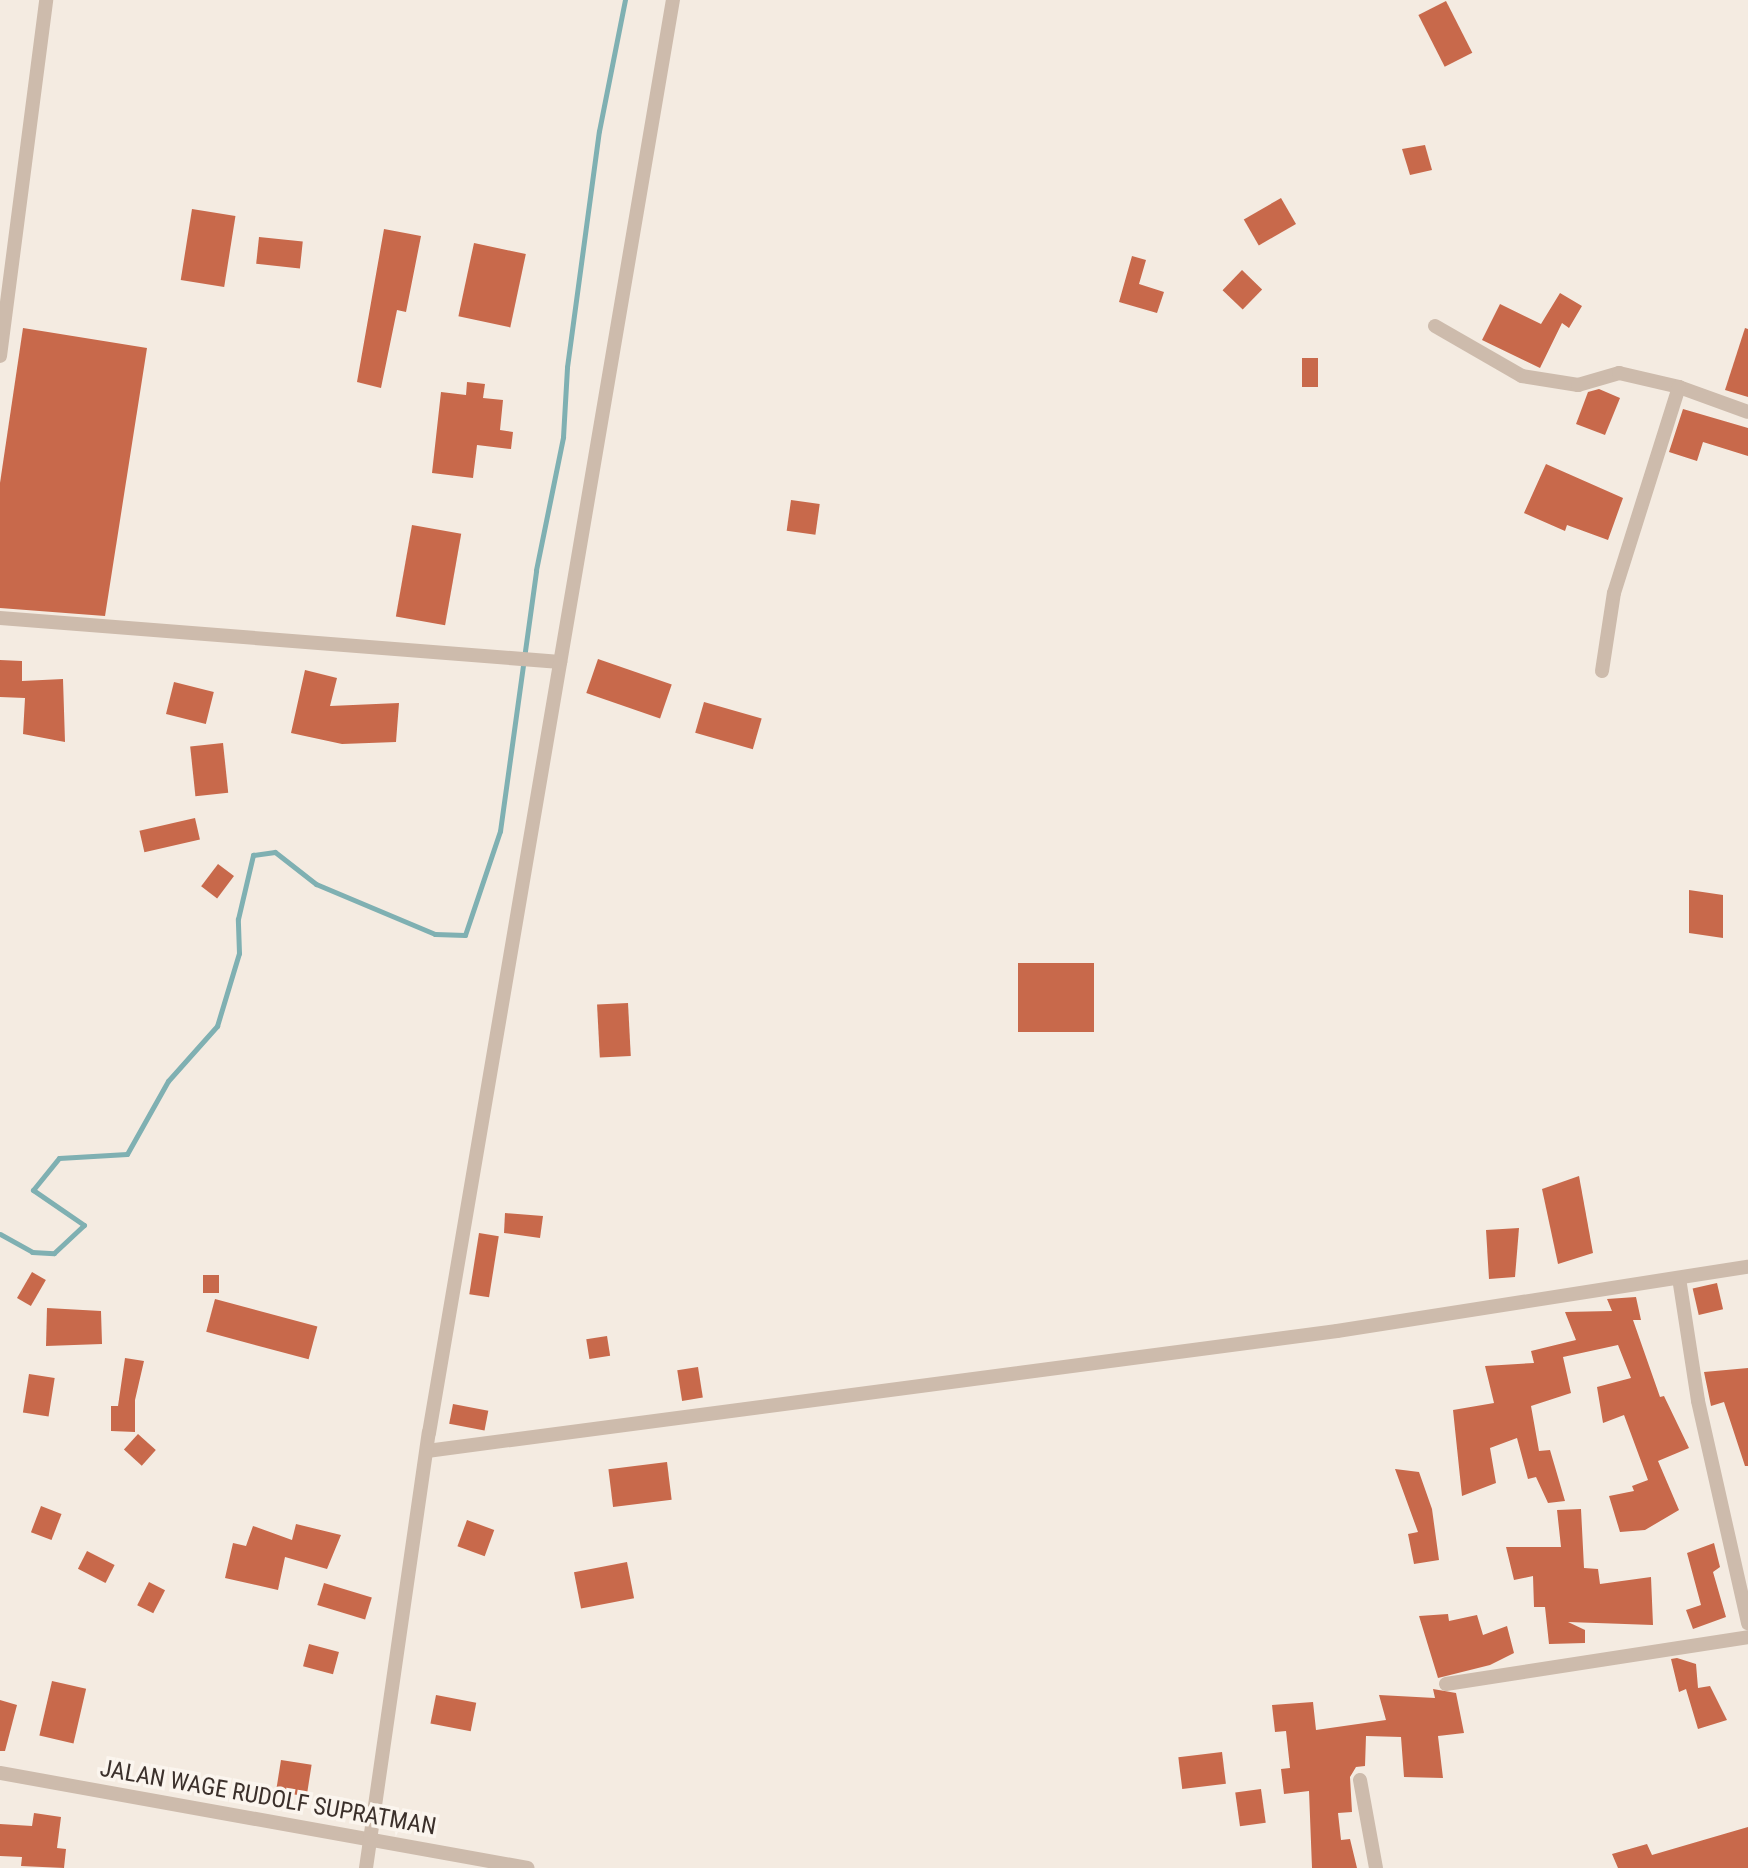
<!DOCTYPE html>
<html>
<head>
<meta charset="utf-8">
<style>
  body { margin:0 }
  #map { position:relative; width:1748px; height:1868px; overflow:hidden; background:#f4ebe1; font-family:"Roboto Condensed",sans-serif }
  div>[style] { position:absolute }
  .stream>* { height:5px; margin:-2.5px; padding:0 2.5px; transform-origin:2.5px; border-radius:2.5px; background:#7fb0b2 }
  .building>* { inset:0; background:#c8694b; transform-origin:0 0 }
  .minor>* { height:14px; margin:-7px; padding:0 7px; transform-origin:7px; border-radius:7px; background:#cdbbac }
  span { translate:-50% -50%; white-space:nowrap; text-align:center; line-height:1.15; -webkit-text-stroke:7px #fbf5ee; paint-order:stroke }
  .street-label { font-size:24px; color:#3b302b }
</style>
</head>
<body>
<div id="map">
  <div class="stream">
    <i style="left:0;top:1234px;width:37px;rotate:29deg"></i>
    <i style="left:32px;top:1252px;width:22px;rotate:3deg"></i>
    <i style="left:54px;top:1253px;width:41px;rotate:-43deg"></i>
    <i style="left:84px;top:1225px;width:62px;rotate:-145.5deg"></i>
    <i style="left:33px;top:1190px;width:41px;rotate:-50.9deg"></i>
    <i style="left:59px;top:1158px;width:68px;rotate:-3.4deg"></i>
    <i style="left:127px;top:1154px;width:84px;rotate:-60.7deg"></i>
    <i style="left:168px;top:1081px;width:74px;rotate:-48.3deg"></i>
    <i style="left:217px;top:1026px;width:76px;rotate:-73.2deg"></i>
    <i style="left:239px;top:953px;width:34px;rotate:-92deg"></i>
    <i style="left:238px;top:919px;width:66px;rotate:-76.8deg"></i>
    <i style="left:253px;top:855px;width:22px;rotate:-8deg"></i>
    <i style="left:275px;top:852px;width:52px;rotate:38deg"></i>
    <i style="left:316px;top:884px;width:129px;rotate:22.8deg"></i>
    <i style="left:435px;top:934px;width:30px;rotate:2deg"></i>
    <i style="left:465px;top:935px;width:110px;rotate:-71.4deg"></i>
    <i style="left:500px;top:831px;width:263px;rotate:-82.1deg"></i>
    <i style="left:536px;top:570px;width:136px;rotate:-78.5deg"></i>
    <i style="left:563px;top:437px;width:70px;rotate:-86.7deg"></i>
    <i style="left:567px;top:367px;width:238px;rotate:-82.3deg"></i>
    <i style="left:599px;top:131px;width:134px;rotate:-78.8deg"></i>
  </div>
  <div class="building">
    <i style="left:1446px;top:1px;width:58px;height:31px;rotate:63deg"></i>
    <i style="clip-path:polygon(1425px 145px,1432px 170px,1410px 175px,1402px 149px)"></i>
    <i style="left:1281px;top:198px;width:30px;height:43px;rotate:60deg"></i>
    <i style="left:192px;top:209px;width:44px;height:72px;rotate:9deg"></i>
    <i style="clip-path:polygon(384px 229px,421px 236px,406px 312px,397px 310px,381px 388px,357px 382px)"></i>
    <i style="left:259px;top:237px;width:44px;height:27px;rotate:6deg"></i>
    <i style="left:474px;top:243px;width:53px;height:75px;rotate:12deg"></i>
    <i style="clip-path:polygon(1132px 256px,1146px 260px,1139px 284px,1164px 292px,1157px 313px,1119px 302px)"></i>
    <i style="left:1242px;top:270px;width:28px;height:28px;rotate:44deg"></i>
    <i style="clip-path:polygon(1560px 293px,1582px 306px,1569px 328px,1562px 323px,1540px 368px,1482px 340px,1500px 304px,1541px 324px)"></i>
    <i style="clip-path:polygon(23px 328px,147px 348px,105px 616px,0 608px,0 483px)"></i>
    <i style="clip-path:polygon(1745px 328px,1748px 329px,1748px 397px,1725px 390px)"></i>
    <i style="left:1302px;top:358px;width:16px;height:29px"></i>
    <i style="clip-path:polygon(467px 382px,485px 384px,483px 398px,503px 400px,500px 430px,513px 432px,511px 449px,477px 445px,473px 478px,432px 473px,441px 392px,466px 395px)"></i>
    <i style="clip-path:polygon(1599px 389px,1620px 398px,1605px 435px,1576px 424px,1588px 392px)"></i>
    <i style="clip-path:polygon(1683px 409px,1748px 428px,1748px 456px,1703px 442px,1697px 461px,1669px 452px)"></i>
    <i style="clip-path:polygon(1546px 464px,1623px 498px,1608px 540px,1567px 525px,1565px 531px,1524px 513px)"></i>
    <i style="left:791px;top:500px;width:29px;height:31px;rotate:8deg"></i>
    <i style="left:412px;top:525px;width:50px;height:93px;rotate:10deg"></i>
    <i style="left:598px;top:659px;width:78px;height:36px;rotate:19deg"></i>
    <i style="clip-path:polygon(0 660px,22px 661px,22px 681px,63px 679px,65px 742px,23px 734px,25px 698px,0 697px)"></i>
    <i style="clip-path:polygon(305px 670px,337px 678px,330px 706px,399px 703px,396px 742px,342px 744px,291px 733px)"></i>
    <i style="left:174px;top:682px;width:41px;height:33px;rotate:14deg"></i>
    <i style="left:704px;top:702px;width:60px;height:32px;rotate:16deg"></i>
    <i style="left:223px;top:743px;width:50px;height:33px;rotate:84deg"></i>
    <i style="left:195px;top:818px;width:22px;height:57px;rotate:77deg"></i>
    <i style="left:218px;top:864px;width:20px;height:28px;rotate:37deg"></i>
    <i style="clip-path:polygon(1689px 890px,1723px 895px,1723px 938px,1689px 933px)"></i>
    <i style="left:1094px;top:963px;width:69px;height:76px;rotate:90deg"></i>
    <i style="left:628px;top:1003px;width:53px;height:31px;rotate:87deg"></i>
    <i style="clip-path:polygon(1579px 1176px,1593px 1253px,1558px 1264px,1542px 1189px)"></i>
    <i style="clip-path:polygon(505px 1213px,543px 1216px,540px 1238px,504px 1233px)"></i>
    <i style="clip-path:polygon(1519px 1228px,1515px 1277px,1489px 1279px,1486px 1230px)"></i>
    <i style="left:479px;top:1233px;width:20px;height:62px;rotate:9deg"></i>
    <i style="left:32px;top:1272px;width:16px;height:30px;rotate:30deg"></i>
    <i style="left:203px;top:1275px;width:16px;height:18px"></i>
    <i style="left:1717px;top:1283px;width:27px;height:25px;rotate:77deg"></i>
    <i style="clip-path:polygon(1636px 1297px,1641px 1320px,1633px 1320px,1660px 1397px,1664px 1396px,1689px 1448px,1658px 1461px,1679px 1510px,1645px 1530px,1620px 1532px,1609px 1496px,1634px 1491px,1632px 1486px,1648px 1480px,1624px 1415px,1603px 1423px,1597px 1387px,1631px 1378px,1618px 1345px,1563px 1357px,1571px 1393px,1531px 1406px,1539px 1451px,1550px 1450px,1565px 1501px,1548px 1503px,1536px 1477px,1528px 1479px,1517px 1438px,1490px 1448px,1496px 1483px,1462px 1496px,1453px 1410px,1494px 1403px,1485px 1366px,1534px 1363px,1531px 1351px,1576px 1340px,1565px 1312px,1612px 1311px,1607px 1299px)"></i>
    <i style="left:215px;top:1299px;width:106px;height:34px;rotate:15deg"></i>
    <i style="clip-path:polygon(47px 1308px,101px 1311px,102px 1344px,46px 1346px)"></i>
    <i style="left:607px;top:1336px;width:20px;height:21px;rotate:81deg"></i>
    <i style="clip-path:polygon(125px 1358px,144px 1361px,135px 1400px,135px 1432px,111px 1431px,111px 1406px,118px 1406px)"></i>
    <i style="left:698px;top:1367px;width:31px;height:21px;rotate:81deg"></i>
    <i style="clip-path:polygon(1748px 1368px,1748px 1466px,1745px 1466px,1724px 1402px,1711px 1406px,1704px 1372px)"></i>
    <i style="left:29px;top:1374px;width:26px;height:39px;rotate:9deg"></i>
    <i style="left:453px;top:1404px;width:36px;height:20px;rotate:11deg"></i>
    <i style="left:138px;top:1434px;width:24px;height:21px;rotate:42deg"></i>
    <i style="left:667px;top:1462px;width:38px;height:59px;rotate:83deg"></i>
    <i style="clip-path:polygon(1395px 1469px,1419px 1472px,1432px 1509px,1439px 1560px,1414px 1564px,1408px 1534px,1418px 1532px)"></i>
    <i style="left:41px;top:1506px;width:22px;height:28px;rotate:21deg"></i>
    <i style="clip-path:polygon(1581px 1509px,1584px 1568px,1598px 1569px,1600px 1584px,1651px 1577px,1653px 1625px,1568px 1622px,1585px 1630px,1585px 1643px,1549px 1644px,1545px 1607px,1534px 1607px,1533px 1576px,1514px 1580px,1506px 1547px,1561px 1547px,1557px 1510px)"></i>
    <i style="left:467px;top:1520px;width:29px;height:28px;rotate:20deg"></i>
    <i style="clip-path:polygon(296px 1524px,341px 1535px,327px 1569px,285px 1557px,278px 1590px,225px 1578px,233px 1543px,246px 1546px,253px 1526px,292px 1540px)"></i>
    <i style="clip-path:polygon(1714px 1543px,1720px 1567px,1713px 1572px,1726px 1617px,1693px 1629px,1686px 1610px,1701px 1605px,1687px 1553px)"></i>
    <i style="left:87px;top:1551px;width:31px;height:20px;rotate:27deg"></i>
    <i style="left:627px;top:1562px;width:37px;height:54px;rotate:79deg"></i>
    <i style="left:149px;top:1582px;width:18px;height:26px;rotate:27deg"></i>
    <i style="left:324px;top:1583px;width:50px;height:23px;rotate:17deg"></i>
    <i style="clip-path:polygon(1448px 1614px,1449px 1621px,1477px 1615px,1483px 1635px,1507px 1626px,1514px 1653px,1490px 1665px,1438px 1678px,1419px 1616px)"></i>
    <i style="left:309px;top:1644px;width:31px;height:23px;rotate:15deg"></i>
    <i style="clip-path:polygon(1677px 1658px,1696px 1664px,1698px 1688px,1710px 1686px,1727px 1720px,1698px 1729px,1686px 1689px,1679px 1692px,1671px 1659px)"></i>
    <i style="left:52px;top:1681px;width:35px;height:56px;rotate:13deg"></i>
    <i style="clip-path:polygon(1433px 1689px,1456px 1693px,1464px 1733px,1438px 1736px,1443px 1778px,1404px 1777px,1401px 1737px,1366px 1736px,1365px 1766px,1356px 1767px,1350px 1777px,1352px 1812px,1338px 1813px,1341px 1840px,1350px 1839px,1357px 1868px,1312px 1868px,1309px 1791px,1284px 1794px,1281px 1769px,1290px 1768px,1286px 1731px,1275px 1732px,1272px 1705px,1313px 1702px,1316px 1730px,1386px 1720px,1379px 1695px,1435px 1698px)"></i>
    <i style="left:436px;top:1695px;width:41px;height:29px;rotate:11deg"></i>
    <i style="clip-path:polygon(0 1700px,17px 1705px,5px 1751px,0 1751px)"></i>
    <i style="left:1222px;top:1752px;width:32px;height:44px;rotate:83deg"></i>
    <i style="left:281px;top:1760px;width:31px;height:32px;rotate:9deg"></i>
    <i style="left:1261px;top:1789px;width:34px;height:26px;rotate:82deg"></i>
    <i style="clip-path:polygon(34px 1813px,61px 1817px,57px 1848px,66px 1849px,64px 1868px,21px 1866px,22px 1857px,0 1856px,0 1824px,32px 1826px)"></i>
    <i style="clip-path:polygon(1748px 1827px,1748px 1868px,1618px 1868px,1612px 1854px,1647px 1844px,1652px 1855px)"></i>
  </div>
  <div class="minor">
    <i style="left:1435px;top:326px;width:100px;rotate:29.9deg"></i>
    <i style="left:1522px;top:376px;width:57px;rotate:9.1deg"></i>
    <i style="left:1578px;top:385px;width:43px;rotate:-16.3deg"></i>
    <i style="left:1619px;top:373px;width:62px;rotate:13.1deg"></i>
    <i style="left:1679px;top:387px;width:73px;rotate:19.9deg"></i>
    <i style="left:0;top:356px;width:359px;rotate:-82.6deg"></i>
    <i style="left:0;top:618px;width:562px;rotate:4.49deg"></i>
    <i style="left:1602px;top:671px;width:79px;rotate:-81.3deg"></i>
    <i style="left:1614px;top:593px;width:216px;rotate:-72.5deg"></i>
    <i style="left:1679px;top:1278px;width:124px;rotate:81.2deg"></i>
    <i style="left:1698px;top:1401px;width:228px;rotate:77.3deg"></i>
    <i style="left:427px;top:1451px;width:918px;rotate:-7.51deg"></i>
    <i style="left:1337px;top:1331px;width:416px;rotate:-8.9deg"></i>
    <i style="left:1446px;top:1684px;width:306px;rotate:-8.8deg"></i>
    <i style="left:0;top:1773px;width:536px;rotate:10.2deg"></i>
    <i style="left:1360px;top:1780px;width:89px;rotate:79.7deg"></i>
    <i style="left:366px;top:1868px;width:440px;rotate:-81.8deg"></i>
    <i style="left:429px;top:1433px;width:1454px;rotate:-80.34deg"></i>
  </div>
  <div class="street-label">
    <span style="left:268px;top:1798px;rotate:10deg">JALAN WAGE RUDOLF SUPRATMAN</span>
  </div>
</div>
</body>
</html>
